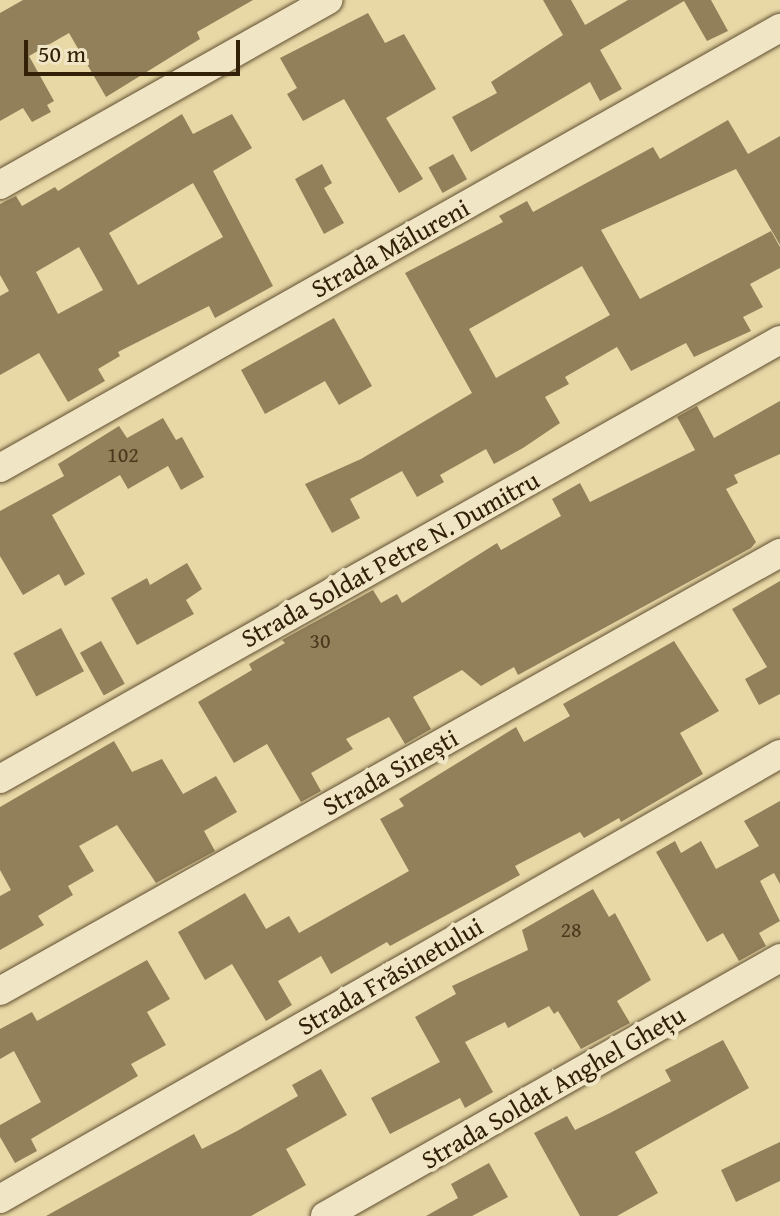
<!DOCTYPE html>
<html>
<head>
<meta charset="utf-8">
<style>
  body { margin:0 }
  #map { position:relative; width:780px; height:1216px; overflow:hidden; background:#e8d8a6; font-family:"Gentium Book Plus",serif }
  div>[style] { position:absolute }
  .building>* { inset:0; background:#91805a; transform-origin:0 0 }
  .roads { filter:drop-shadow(0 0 2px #604e30) drop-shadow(0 0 2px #604e30) }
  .street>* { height:28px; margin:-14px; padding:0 14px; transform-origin:14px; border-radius:14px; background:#f0e6c5 }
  span { translate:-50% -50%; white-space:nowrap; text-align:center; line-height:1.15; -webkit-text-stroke:8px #f0e6c5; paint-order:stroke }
  .number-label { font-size:22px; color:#4a381c }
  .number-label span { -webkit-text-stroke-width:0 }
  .street-label { font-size:26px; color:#322008 }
  .scale { position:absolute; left:24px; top:40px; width:216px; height:36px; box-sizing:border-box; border:4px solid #322008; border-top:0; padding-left:10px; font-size:24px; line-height:28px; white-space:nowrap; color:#322008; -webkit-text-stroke:6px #f0e6c5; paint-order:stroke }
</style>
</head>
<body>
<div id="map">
  <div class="building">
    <i style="clip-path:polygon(23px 0,253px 0,197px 32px,200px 39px,106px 97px,69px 33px,29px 56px,54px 101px,47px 105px,51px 112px,32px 122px,23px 108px,0 121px,0 13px)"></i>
    <i style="clip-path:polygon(543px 0,571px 0,585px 25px,628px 0,711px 0,728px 31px,707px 41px,684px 1px,600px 50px,622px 89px,600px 101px,590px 82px,471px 152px,452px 117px,497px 93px,491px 82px,563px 35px)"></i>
    <i style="clip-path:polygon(368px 13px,385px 43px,404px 34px,436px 89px,386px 118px,423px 179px,399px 193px,344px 99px,303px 121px,287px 94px,297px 88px,280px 58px)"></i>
    <i style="clip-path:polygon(evenodd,182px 114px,193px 134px,232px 114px,252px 148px,213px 171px,273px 286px,215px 318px,209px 306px,118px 352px,120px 356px,98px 369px,105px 381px,68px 402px,39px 353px,0 375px,0 296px,9px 291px,0 275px,0 204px,16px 196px,22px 206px,55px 187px,58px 191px,182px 114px,193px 183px,223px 237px,138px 285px,109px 233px,193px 183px,182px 114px,79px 247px,103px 290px,58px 314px,36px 272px,79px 247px)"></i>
    <i style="clip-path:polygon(evenodd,728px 120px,748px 154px,780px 136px,780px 245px,736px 169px,601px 230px,640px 299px,771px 231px,780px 247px,780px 268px,750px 284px,763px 307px,743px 317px,751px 331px,694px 357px,686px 343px,631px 371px,617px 347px,565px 377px,569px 384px,545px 397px,560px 423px,523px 448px,494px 464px,486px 449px,440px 475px,444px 482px,417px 497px,402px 471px,350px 499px,360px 518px,332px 533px,305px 484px,361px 459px,472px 393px,405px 273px,503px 222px,499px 216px,527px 201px,533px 212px,653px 147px,660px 159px,728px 120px,582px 266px,610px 315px,496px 378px,469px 329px,582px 266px)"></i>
    <i style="left:453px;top:154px;width:29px;height:28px;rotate:61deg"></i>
    <i style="clip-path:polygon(322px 164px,332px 183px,324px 188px,344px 223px,324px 234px,295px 179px)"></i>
    <i style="clip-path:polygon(334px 318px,372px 386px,339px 405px,325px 381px,265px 414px,241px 370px)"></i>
    <i style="clip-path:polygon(780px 401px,780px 454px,734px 475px,738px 483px,726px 489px,756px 542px,751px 548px,518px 675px,514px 667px,481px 686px,462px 670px,413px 697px,431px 729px,405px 744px,389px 717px,346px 739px,353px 749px,311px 773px,321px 791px,301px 802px,267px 744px,234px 763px,198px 702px,252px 670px,249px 664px,285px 643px,282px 640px,373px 590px,381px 603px,397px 594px,402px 603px,497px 543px,501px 550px,561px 516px,552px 499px,580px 483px,590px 502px,695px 450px,677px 417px,697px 406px,714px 438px)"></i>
    <i style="clip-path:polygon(163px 418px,176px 440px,182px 437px,204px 477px,181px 490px,168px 466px,128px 489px,120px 475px,52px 515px,85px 574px,65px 586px,59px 574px,23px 595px,0 556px,0 511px,64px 476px,58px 464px,119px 426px,127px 438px)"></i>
    <i style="clip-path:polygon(187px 563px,202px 589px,186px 600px,194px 614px,137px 645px,111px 598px,147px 578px,150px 585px)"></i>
    <i style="clip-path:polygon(780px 581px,780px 694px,759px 705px,745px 679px,767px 667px,732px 609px)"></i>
    <i style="left:61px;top:628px;width:49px;height:54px;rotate:62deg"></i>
    <i style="left:101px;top:641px;width:49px;height:24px;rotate:61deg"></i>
    <i style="clip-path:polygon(674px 641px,719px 711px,680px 733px,703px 774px,621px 822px,619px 818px,584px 838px,580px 832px,515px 866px,520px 875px,390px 946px,387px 942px,331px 974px,321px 956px,278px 981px,292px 1005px,266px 1021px,232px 964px,205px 980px,178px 932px,245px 893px,266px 929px,289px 916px,299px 933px,409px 871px,380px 819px,404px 806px,399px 799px,516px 727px,524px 742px,570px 716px,563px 704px)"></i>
    <i style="clip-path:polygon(114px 741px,132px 772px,162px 759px,183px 794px,216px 776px,237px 812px,204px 831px,215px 851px,156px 883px,117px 825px,79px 846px,94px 871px,68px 886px,73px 895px,38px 916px,44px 925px,0 950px,0 896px,11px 890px,0 870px,0 807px)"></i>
    <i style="clip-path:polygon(780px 801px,780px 884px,774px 873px,760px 881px,780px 921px,759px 933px,766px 946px,739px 961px,723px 933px,707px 942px,656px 852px,675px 841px,681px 853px,701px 841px,716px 869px,759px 846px,744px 821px)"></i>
    <i style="clip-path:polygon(593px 889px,609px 917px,615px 913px,651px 980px,617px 1001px,630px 1023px,581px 1049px,558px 1011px,554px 1014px,549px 1006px,508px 1028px,505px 1022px,465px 1042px,493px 1092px,465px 1108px,460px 1098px,390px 1134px,371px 1098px,440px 1062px,415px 1017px,456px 994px,452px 986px,528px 950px,522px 930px)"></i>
    <i style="clip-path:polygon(147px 960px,170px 999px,147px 1012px,166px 1045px,131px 1064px,138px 1076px,31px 1139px,37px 1151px,15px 1163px,0 1137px,0 1125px,41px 1102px,14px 1051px,0 1059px,0 1029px,32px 1012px,37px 1021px)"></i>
    <i style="clip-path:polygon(723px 1040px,749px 1088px,635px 1152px,658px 1193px,617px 1216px,580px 1216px,534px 1133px,567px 1116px,575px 1130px,608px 1114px,671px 1081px,665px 1070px)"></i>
    <i style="clip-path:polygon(321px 1069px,347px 1115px,286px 1149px,306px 1185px,251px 1216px,46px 1216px,194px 1134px,202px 1149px,237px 1131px,298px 1096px,292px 1085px)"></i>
    <i style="clip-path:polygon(780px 1142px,780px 1181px,736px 1202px,721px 1170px)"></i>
    <i style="clip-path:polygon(489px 1163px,508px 1197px,472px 1216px,426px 1216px,458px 1198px,451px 1184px)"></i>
  </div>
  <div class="roads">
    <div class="street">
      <i style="left:0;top:185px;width:377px;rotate:-29.4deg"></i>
      <i style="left:0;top:468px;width:896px;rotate:-29.43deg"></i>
      <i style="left:0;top:779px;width:895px;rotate:-29.37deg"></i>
      <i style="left:0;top:991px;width:895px;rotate:-29.32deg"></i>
      <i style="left:0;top:1199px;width:898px;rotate:-29.71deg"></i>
      <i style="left:325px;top:1216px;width:523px;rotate:-29.55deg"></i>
    </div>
  </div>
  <div class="number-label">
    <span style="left:123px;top:455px">102</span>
    <span style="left:320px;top:641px">30</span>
    <span style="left:571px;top:930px">28</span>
  </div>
  <div class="street-label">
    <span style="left:390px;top:248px;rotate:-29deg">Strada Mălureni</span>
    <span style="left:390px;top:559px;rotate:-29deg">Strada Soldat Petre N. Dumitru</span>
    <span style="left:390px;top:772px;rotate:-29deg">Strada Sinești</span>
    <span style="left:390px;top:976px;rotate:-30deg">Strada Frăsinetului</span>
    <span style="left:553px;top:1087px;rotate:-30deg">Strada Soldat Anghel Ghețu</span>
  </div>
  <div class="scale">50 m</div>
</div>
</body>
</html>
